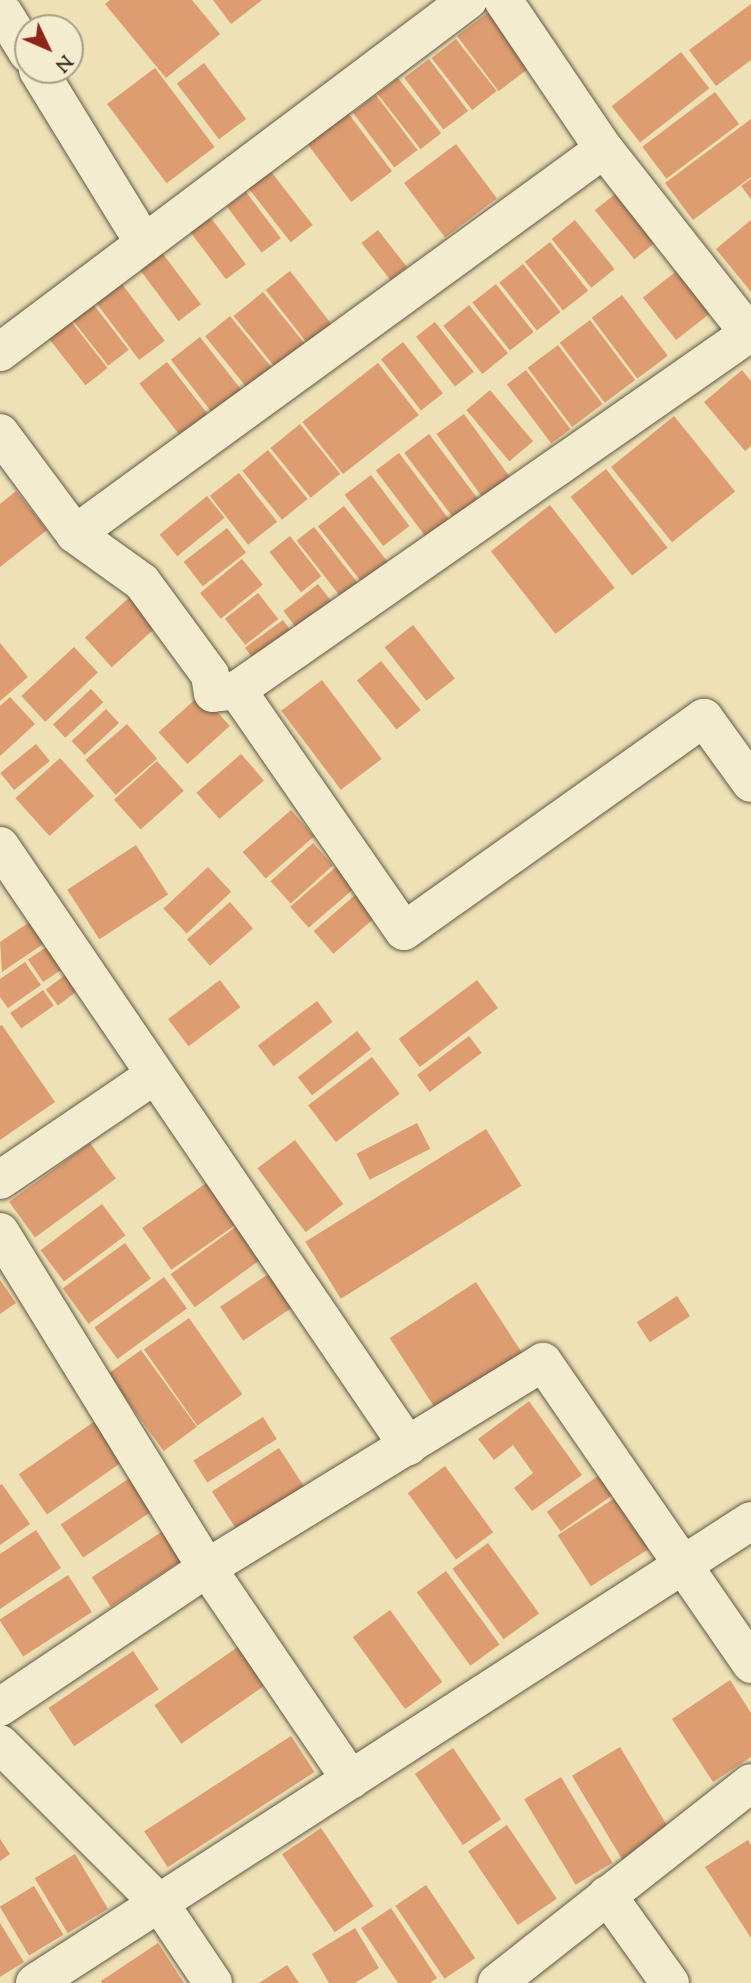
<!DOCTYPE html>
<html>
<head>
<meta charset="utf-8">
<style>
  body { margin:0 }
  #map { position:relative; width:751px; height:1983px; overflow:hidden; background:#ede1b5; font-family:"Sorts Mill Goudy",serif }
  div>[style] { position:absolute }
  .building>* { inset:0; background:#dd9d71; transform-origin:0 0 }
  .roads { filter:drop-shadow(0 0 2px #645946) drop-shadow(0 0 2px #645946) }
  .minor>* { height:38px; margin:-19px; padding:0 19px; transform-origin:19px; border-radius:19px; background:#f3eccf }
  span { translate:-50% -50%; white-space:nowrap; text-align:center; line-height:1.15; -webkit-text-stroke:5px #f3eccf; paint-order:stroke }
  .north { position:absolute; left:14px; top:14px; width:70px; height:70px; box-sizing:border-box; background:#f3eccf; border:2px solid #a89f89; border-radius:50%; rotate:134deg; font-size:19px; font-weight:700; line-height:28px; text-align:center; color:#372c21 }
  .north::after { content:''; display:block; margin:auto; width:24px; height:32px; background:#8f2418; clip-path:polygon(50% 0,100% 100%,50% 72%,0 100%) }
</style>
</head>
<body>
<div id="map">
  <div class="building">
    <i style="clip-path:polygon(110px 0,192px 0,220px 34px,166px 78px,105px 4px)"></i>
    <i style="clip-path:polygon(213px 0,262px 0,231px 24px)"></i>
    <i style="clip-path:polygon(751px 4px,751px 60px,716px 86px,689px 50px)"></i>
    <i style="left:489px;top:12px;width:69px;height:40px;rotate:53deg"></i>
    <i style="left:456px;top:39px;width:66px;height:31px;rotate:52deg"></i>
    <i style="left:681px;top:52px;width:46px;height:88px;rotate:52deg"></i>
    <i style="left:429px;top:59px;width:65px;height:31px;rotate:53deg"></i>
    <i style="left:204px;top:63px;width:70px;height:34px;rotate:53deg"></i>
    <i style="left:155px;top:68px;width:99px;height:60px;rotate:53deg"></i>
    <i style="left:398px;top:78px;width:70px;height:26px;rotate:52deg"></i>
    <i style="left:715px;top:92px;width:40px;height:91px;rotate:53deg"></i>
    <i style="left:376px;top:95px;width:69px;height:29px;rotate:53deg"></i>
    <i style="left:348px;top:113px;width:73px;height:51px;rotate:53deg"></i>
    <i style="clip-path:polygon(751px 119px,751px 177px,693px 220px,665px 183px)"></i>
    <i style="left:456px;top:144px;width:68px;height:65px;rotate:53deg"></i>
    <i style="left:269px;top:169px;width:71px;height:28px;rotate:52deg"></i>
    <i style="clip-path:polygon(751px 179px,751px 199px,741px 186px)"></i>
    <i style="left:246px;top:192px;width:58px;height:24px;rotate:53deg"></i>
    <i style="left:615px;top:194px;width:63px;height:26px;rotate:51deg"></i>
    <i style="left:208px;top:214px;width:63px;height:25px;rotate:53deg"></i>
    <i style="left:575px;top:220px;width:63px;height:30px;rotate:51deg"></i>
    <i style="clip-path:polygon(751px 220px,751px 292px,716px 249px)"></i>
    <i style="left:378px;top:230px;width:47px;height:21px;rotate:52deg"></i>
    <i style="left:550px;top:242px;width:62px;height:32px;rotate:52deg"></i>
    <i style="left:160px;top:250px;width:68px;height:28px;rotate:53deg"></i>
    <i style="left:523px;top:264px;width:61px;height:30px;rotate:52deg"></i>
    <i style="left:683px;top:266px;width:54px;height:51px;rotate:52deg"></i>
    <i style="left:290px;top:271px;width:73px;height:31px;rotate:52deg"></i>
    <i style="left:119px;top:280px;width:76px;height:32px;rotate:53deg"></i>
    <i style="left:496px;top:284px;width:61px;height:30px;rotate:52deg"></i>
    <i style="left:263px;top:292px;width:70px;height:38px;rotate:51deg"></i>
    <i style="left:622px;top:295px;width:76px;height:38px;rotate:53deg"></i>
    <i style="left:93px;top:304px;width:58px;height:26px;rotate:52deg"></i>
    <i style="left:469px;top:305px;width:62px;height:33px;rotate:51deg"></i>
    <i style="left:230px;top:316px;width:70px;height:32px;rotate:51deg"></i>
    <i style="left:70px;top:320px;width:61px;height:28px;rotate:52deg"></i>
    <i style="left:590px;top:320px;width:75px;height:38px;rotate:53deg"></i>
    <i style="left:435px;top:322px;width:63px;height:24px;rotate:52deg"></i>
    <i style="left:200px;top:337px;width:73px;height:37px;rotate:52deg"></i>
    <i style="left:403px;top:342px;width:65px;height:28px;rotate:52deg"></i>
    <i style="left:558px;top:345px;width:74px;height:38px;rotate:53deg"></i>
    <i style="left:167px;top:362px;width:73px;height:35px;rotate:52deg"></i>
    <i style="left:378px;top:363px;width:66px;height:96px;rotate:52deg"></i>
    <i style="left:526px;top:370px;width:74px;height:24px;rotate:53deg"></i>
    <i style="clip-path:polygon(742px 370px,751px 381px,751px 446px,745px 451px,704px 402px)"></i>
    <i style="left:490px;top:390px;width:67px;height:31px;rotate:50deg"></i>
    <i style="left:464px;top:414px;width:79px;height:34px;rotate:54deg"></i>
    <i style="left:674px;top:416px;width:97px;height:81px;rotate:51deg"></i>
    <i style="left:300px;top:424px;width:64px;height:38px;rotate:51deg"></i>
    <i style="left:429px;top:434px;width:84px;height:31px;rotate:53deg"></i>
    <i style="left:268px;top:450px;width:63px;height:33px;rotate:51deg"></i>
    <i style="left:399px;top:453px;width:88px;height:29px;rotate:53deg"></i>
    <i style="left:606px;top:469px;width:100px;height:45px;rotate:52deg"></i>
    <i style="left:239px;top:473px;width:62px;height:37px;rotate:52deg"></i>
    <i style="left:371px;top:475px;width:64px;height:33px;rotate:53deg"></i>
    <i style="clip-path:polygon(16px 491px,47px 530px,0 567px,0 504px)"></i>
    <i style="left:207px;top:496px;width:28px;height:61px;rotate:51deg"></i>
    <i style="left:550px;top:505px;width:105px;height:75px;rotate:52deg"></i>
    <i style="left:344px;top:506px;width:78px;height:33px;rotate:52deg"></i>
    <i style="left:314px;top:527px;width:80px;height:22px;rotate:52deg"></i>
    <i style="left:227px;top:528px;width:31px;height:55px;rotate:52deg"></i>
    <i style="left:290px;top:536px;width:51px;height:26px;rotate:52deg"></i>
    <i style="left:242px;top:559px;width:33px;height:54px;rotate:51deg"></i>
    <i style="left:318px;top:584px;width:31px;height:44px;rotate:52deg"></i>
    <i style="left:258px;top:593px;width:33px;height:42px;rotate:52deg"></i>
    <i style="left:131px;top:596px;width:40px;height:62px;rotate:48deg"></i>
    <i style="left:283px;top:620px;width:24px;height:47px;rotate:54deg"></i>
    <i style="left:413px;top:625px;width:68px;height:36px;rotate:52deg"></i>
    <i style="clip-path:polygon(0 643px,28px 677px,0 701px)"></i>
    <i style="left:74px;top:647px;width:35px;height:72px;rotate:47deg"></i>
    <i style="left:381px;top:661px;width:63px;height:31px;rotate:51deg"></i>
    <i style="left:322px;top:680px;width:99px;height:51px;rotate:53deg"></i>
    <i style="left:91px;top:689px;width:18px;height:52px;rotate:47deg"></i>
    <i style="left:201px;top:694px;width:43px;height:57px;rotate:48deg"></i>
    <i style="clip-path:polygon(10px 697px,35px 724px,0 756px,0 706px)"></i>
    <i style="left:106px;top:709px;width:19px;height:47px;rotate:47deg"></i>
    <i style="left:127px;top:724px;width:46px;height:55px;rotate:49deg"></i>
    <i style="left:36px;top:744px;width:22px;height:46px;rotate:51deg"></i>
    <i style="left:241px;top:754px;width:35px;height:59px;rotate:49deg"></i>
    <i style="left:60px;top:758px;width:51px;height:60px;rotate:48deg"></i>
    <i style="left:157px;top:761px;width:40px;height:58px;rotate:48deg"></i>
    <i style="left:291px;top:810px;width:35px;height:64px;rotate:49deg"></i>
    <i style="left:313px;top:843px;width:30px;height:57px;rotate:48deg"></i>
    <i style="left:136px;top:845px;width:59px;height:82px;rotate:57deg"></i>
    <i style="left:337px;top:866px;width:28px;height:62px;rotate:49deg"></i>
    <i style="left:208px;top:867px;width:34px;height:61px;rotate:47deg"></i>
    <i style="left:362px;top:889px;width:30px;height:64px;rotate:49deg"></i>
    <i style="left:230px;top:902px;width:35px;height:57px;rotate:49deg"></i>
    <i style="clip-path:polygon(34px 919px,49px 940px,2px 972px,0 942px)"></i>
    <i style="left:57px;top:940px;width:27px;height:35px;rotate:56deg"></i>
    <i style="clip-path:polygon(25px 962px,41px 985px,8px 1008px,0 997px,0 979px)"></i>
    <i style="left:77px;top:966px;width:20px;height:39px;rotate:53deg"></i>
    <i style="left:220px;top:980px;width:34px;height:65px;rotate:53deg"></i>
    <i style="left:477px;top:980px;width:35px;height:98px;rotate:53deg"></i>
    <i style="left:43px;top:990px;width:19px;height:40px;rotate:55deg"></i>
    <i style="left:317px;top:1001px;width:26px;height:74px;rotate:53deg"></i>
    <i style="clip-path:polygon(2px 1025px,55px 1102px,0 1140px,0 1026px)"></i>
    <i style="left:357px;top:1031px;width:23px;height:75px;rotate:52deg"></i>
    <i style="left:469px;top:1036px;width:21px;height:65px;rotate:53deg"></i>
    <i style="left:372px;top:1057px;width:46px;height:80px;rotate:53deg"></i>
    <i style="left:417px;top:1123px;width:29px;height:68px;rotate:63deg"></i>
    <i style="left:486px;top:1129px;width:67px;height:213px;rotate:58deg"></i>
    <i style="left:295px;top:1140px;width:80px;height:47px;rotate:53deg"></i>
    <i style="left:90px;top:1143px;width:44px;height:100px;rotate:54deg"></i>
    <i style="left:215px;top:1177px;width:51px;height:89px;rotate:55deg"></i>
    <i style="left:102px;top:1204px;width:39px;height:77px;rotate:53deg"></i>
    <i style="left:237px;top:1226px;width:41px;height:82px;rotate:54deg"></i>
    <i style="left:125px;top:1243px;width:44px;height:77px;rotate:54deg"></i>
    <i style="left:279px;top:1267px;width:41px;height:71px;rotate:56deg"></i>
    <i style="left:164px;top:1277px;width:39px;height:86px;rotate:54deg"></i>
    <i style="clip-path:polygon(0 1280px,16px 1303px,0 1314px)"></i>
    <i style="left:476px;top:1282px;width:86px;height:103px;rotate:57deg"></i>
    <i style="left:677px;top:1296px;width:24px;height:48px;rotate:57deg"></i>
    <i style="left:189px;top:1318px;width:93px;height:55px;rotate:55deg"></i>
    <i style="left:141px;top:1350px;width:95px;height:41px;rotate:54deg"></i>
    <i style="clip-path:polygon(529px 1401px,582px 1475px,532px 1511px,514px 1488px,533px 1473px,513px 1445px,494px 1460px,478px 1439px)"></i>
    <i style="left:263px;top:1417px;width:26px;height:82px;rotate:58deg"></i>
    <i style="left:95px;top:1421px;width:49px;height:93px;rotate:55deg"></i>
    <i style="left:279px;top:1448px;width:54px;height:80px;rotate:57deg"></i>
    <i style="left:445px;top:1466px;width:82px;height:46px;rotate:54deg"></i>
    <i style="left:605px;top:1471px;width:24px;height:71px;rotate:55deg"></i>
    <i style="left:137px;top:1473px;width:40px;height:92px;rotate:56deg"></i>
    <i style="clip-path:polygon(2px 1484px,30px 1524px,0 1545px,0 1485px)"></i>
    <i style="left:618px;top:1496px;width:61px;height:72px;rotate:57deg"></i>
    <i style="clip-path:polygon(36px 1530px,61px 1568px,0 1609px,0 1554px)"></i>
    <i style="left:163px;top:1531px;width:35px;height:85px;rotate:57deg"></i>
    <i style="left:488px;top:1543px;width:87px;height:44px;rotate:54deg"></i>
    <i style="left:446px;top:1571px;width:91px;height:36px;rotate:54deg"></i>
    <i style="left:68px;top:1575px;width:44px;height:82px;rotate:57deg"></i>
    <i style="left:390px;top:1610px;width:89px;height:46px;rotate:54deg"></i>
    <i style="left:242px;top:1644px;width:47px;height:107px;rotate:55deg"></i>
    <i style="left:133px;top:1651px;width:46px;height:102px;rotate:56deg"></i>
    <i style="clip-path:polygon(730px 1680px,751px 1713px,751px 1757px,713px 1782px,672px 1719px)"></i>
    <i style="left:291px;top:1736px;width:43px;height:175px;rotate:57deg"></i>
    <i style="left:620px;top:1747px;width:98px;height:56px;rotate:59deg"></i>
    <i style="left:453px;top:1748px;width:86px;height:46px;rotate:56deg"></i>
    <i style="left:561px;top:1777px;width:100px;height:43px;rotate:59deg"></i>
    <i style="left:507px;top:1825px;width:89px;height:47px;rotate:56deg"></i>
    <i style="left:321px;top:1828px;width:94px;height:47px;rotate:56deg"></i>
    <i style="clip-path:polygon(0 1839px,10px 1854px,0 1861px)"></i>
    <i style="clip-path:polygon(748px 1840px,751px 1845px,751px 1938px,705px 1867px)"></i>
    <i style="left:75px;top:1854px;width:64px;height:47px;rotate:59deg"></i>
    <i style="left:426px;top:1885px;width:88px;height:37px;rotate:56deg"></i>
    <i style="left:34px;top:1886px;width:57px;height:40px;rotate:59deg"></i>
    <i style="clip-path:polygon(391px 1908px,437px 1978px,430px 1983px,398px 1983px,361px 1928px)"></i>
    <i style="clip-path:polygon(0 1923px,24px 1962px,0 1977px)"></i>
    <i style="clip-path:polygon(355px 1928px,379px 1968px,355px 1983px,329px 1983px,312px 1954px)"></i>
    <i style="clip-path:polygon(158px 1943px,184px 1983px,102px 1983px,101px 1981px)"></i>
    <i style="clip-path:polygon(287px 1965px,299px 1983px,259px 1983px)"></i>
  </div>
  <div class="roads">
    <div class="minor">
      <i style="left:503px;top:0;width:180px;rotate:55.9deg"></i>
      <i style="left:604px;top:149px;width:234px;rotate:51.8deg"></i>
      <i style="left:4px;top:14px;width:46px;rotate:58.4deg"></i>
      <i style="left:38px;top:70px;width:203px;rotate:58.5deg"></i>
      <i style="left:0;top:352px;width:586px;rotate:-36.95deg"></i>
      <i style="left:0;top:433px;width:126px;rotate:53.4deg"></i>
      <i style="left:75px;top:534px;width:82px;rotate:35.6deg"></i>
      <i style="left:142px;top:582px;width:115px;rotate:53.8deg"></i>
      <i style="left:210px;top:675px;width:18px;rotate:81deg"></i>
      <i style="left:213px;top:693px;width:24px;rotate:-7deg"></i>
      <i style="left:237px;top:690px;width:626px;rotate:-34.86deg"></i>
      <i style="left:75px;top:534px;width:654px;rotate:-36.05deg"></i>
      <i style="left:237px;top:690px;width:293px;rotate:55.3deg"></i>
      <i style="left:404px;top:931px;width:368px;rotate:-35.4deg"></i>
      <i style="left:704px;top:718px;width:80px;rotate:54.1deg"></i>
      <i style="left:0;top:846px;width:726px;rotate:55.78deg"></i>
      <i style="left:0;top:1180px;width:185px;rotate:-34.2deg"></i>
      <i style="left:0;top:1232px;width:395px;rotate:58.4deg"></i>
      <i style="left:207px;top:1568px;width:256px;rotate:55.8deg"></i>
      <i style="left:0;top:1707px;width:249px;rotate:-33.9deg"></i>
      <i style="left:207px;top:1568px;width:394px;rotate:-31.5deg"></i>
      <i style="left:543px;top:1362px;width:367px;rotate:55.4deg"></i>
      <i style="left:0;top:1744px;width:226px;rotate:45deg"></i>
      <i style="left:160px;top:1904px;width:95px;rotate:56.1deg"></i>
      <i style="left:607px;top:1895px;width:108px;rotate:54.4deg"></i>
      <i style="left:35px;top:1983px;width:852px;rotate:-32.83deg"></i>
      <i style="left:497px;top:1983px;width:323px;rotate:-38.2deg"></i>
    </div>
  </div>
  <div class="north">N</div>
</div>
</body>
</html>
